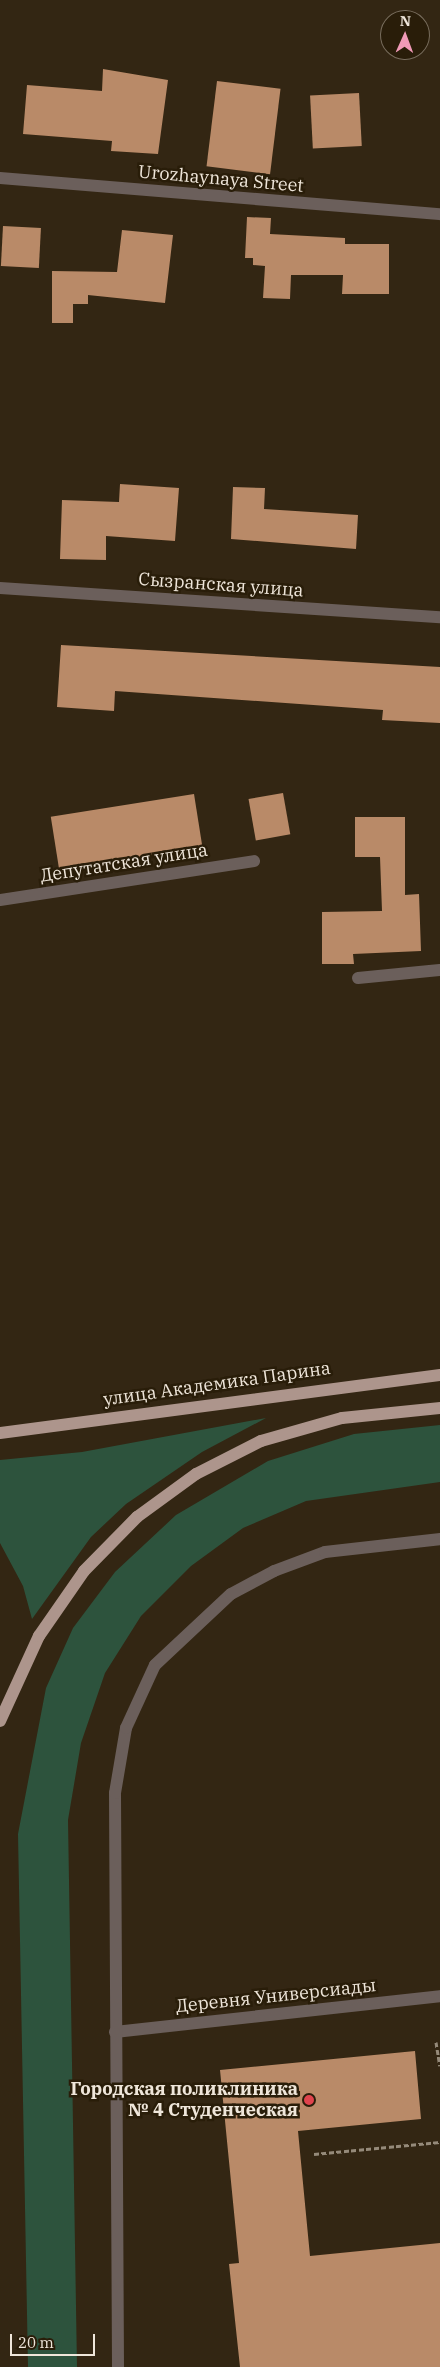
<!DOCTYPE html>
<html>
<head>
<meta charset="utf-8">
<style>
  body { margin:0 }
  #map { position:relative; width:440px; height:2367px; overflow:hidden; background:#332613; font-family:"IBM Plex Serif",serif }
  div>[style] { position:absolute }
  .green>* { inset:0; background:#2d533d }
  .building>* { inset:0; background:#b98a68; transform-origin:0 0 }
  .path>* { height:3px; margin-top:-1.5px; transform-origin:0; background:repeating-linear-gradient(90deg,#958a7a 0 5px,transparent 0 7.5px) }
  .minor>* { height:12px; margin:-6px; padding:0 6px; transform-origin:6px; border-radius:6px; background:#6b5f5b }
  .major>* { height:12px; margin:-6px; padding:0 6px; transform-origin:6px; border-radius:6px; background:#ad958c }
  .dots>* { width:14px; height:14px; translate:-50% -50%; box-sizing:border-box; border:2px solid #291d09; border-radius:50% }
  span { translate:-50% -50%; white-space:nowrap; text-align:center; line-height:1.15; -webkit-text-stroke:5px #291d09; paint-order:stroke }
  .street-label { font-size:18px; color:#efe6da }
  .poi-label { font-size:18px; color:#efe6da; font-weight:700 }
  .right { translate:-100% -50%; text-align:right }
  .north { position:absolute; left:380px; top:10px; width:50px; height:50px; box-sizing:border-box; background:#291d09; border:1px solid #786d5d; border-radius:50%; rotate:2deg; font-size:14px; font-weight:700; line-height:20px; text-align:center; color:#efe6da }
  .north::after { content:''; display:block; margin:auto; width:18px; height:22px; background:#f09ab7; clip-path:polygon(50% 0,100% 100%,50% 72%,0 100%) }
  .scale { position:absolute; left:10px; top:2334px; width:85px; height:22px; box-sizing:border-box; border:2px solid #efe6da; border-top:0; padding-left:6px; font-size:15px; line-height:18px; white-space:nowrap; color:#efe6da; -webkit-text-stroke:4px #291d09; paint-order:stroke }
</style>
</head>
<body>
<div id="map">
  <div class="green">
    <i style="clip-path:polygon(266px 1418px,202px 1452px,126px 1504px,91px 1537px,32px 1619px,23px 1586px,0 1543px,0 1460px,82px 1452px)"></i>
    <i style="clip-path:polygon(440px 1425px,440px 1482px,306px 1501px,243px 1528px,191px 1566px,141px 1616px,105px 1673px,81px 1743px,68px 1820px,77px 2367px,28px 2367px,18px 1834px,46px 1688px,73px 1628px,115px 1572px,176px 1515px,268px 1461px,354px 1434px)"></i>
  </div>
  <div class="building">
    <i style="clip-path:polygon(103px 69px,168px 80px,158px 154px,111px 151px,112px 141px,23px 134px,27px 85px,102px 91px)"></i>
    <i style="left:217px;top:81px;width:64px;height:86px;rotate:7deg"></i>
    <i style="left:359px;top:93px;width:53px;height:49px;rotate:87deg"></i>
    <i style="clip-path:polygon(247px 217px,271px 218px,270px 234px,345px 238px,345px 244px,389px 244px,389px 294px,342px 294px,343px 275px,291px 275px,290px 299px,263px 298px,265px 266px,253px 265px,253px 258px,245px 258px)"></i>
    <i style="left:3px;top:226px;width:38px;height:40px;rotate:3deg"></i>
    <i style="clip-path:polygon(122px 230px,173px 235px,165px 303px,88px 295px,88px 304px,73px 304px,73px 323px,52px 323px,52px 271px,117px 272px)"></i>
    <i style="clip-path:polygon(120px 484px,179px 488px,175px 541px,106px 536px,106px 560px,60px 559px,62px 500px,119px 502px)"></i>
    <i style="clip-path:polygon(233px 487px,265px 488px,264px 509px,358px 515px,356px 549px,231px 539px)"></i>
    <i style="clip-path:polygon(61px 645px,440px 667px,440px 723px,382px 720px,383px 710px,115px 691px,114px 711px,57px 707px)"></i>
    <i style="left:283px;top:793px;width:42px;height:35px;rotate:80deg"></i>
    <i style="left:194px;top:794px;width:54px;height:145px;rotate:81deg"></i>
    <i style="clip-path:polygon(355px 817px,405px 817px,405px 895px,419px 894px,421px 951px,353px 954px,354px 964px,322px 964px,322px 912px,382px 911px,380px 857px,355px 857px)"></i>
    <i style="clip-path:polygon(415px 2051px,421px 2119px,298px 2131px,310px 2256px,440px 2243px,440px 2367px,240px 2367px,229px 2264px,239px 2263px,220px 2070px)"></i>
  </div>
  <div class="path">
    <i style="left:436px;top:2042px;width:24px;rotate:81deg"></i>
    <i style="left:314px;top:2154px;width:127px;rotate:-5.4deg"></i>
  </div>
  <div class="minor">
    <i style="left:0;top:178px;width:441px;rotate:4.7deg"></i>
    <i style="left:0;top:588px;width:441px;rotate:3.8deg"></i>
    <i style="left:0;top:900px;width:257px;rotate:-8.7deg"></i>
    <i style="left:358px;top:978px;width:82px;rotate:-5.6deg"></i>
    <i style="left:115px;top:2032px;width:327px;rotate:-6.3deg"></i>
    <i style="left:118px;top:2367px;width:574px;rotate:-90.3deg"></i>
    <i style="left:115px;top:1793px;width:66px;rotate:-80.4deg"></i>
    <i style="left:126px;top:1728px;width:69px;rotate:-65.3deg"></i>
    <i style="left:155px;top:1665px;width:104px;rotate:-43.1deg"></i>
    <i style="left:231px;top:1594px;width:49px;rotate:-28.1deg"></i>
    <i style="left:274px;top:1571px;width:54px;rotate:-20.4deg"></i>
    <i style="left:325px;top:1552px;width:116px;rotate:-6.4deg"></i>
  </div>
  <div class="major">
    <i style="left:0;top:1433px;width:444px;rotate:-7.5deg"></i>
    <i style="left:0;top:1721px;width:94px;rotate:-65.4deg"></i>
    <i style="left:39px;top:1636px;width:79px;rotate:-55.3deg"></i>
    <i style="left:84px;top:1571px;width:76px;rotate:-45.5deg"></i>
    <i style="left:137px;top:1517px;width:73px;rotate:-36.1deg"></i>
    <i style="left:196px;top:1474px;width:73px;rotate:-26.9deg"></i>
    <i style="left:261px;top:1441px;width:84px;rotate:-15.9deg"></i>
    <i style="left:342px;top:1418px;width:99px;rotate:-5.8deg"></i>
  </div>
  <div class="dots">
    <i style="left:309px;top:2100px;background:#e0444e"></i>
  </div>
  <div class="street-label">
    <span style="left:221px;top:179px;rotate:5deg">Urozhaynaya Street</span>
    <span style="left:221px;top:585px;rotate:4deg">Сызранская улица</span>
    <span style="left:124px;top:863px;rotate:-9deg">Депутатская улица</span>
    <span style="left:217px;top:1384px;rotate:-8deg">улица Академика Парина</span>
    <span style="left:276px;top:1996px;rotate:-6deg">Деревня Универсиады</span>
  </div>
  <div class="poi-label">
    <span class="right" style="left:298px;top:2100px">Городская поликлиника<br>№ 4 Студенческая</span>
  </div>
  <div class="north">N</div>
  <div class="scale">20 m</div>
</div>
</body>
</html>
